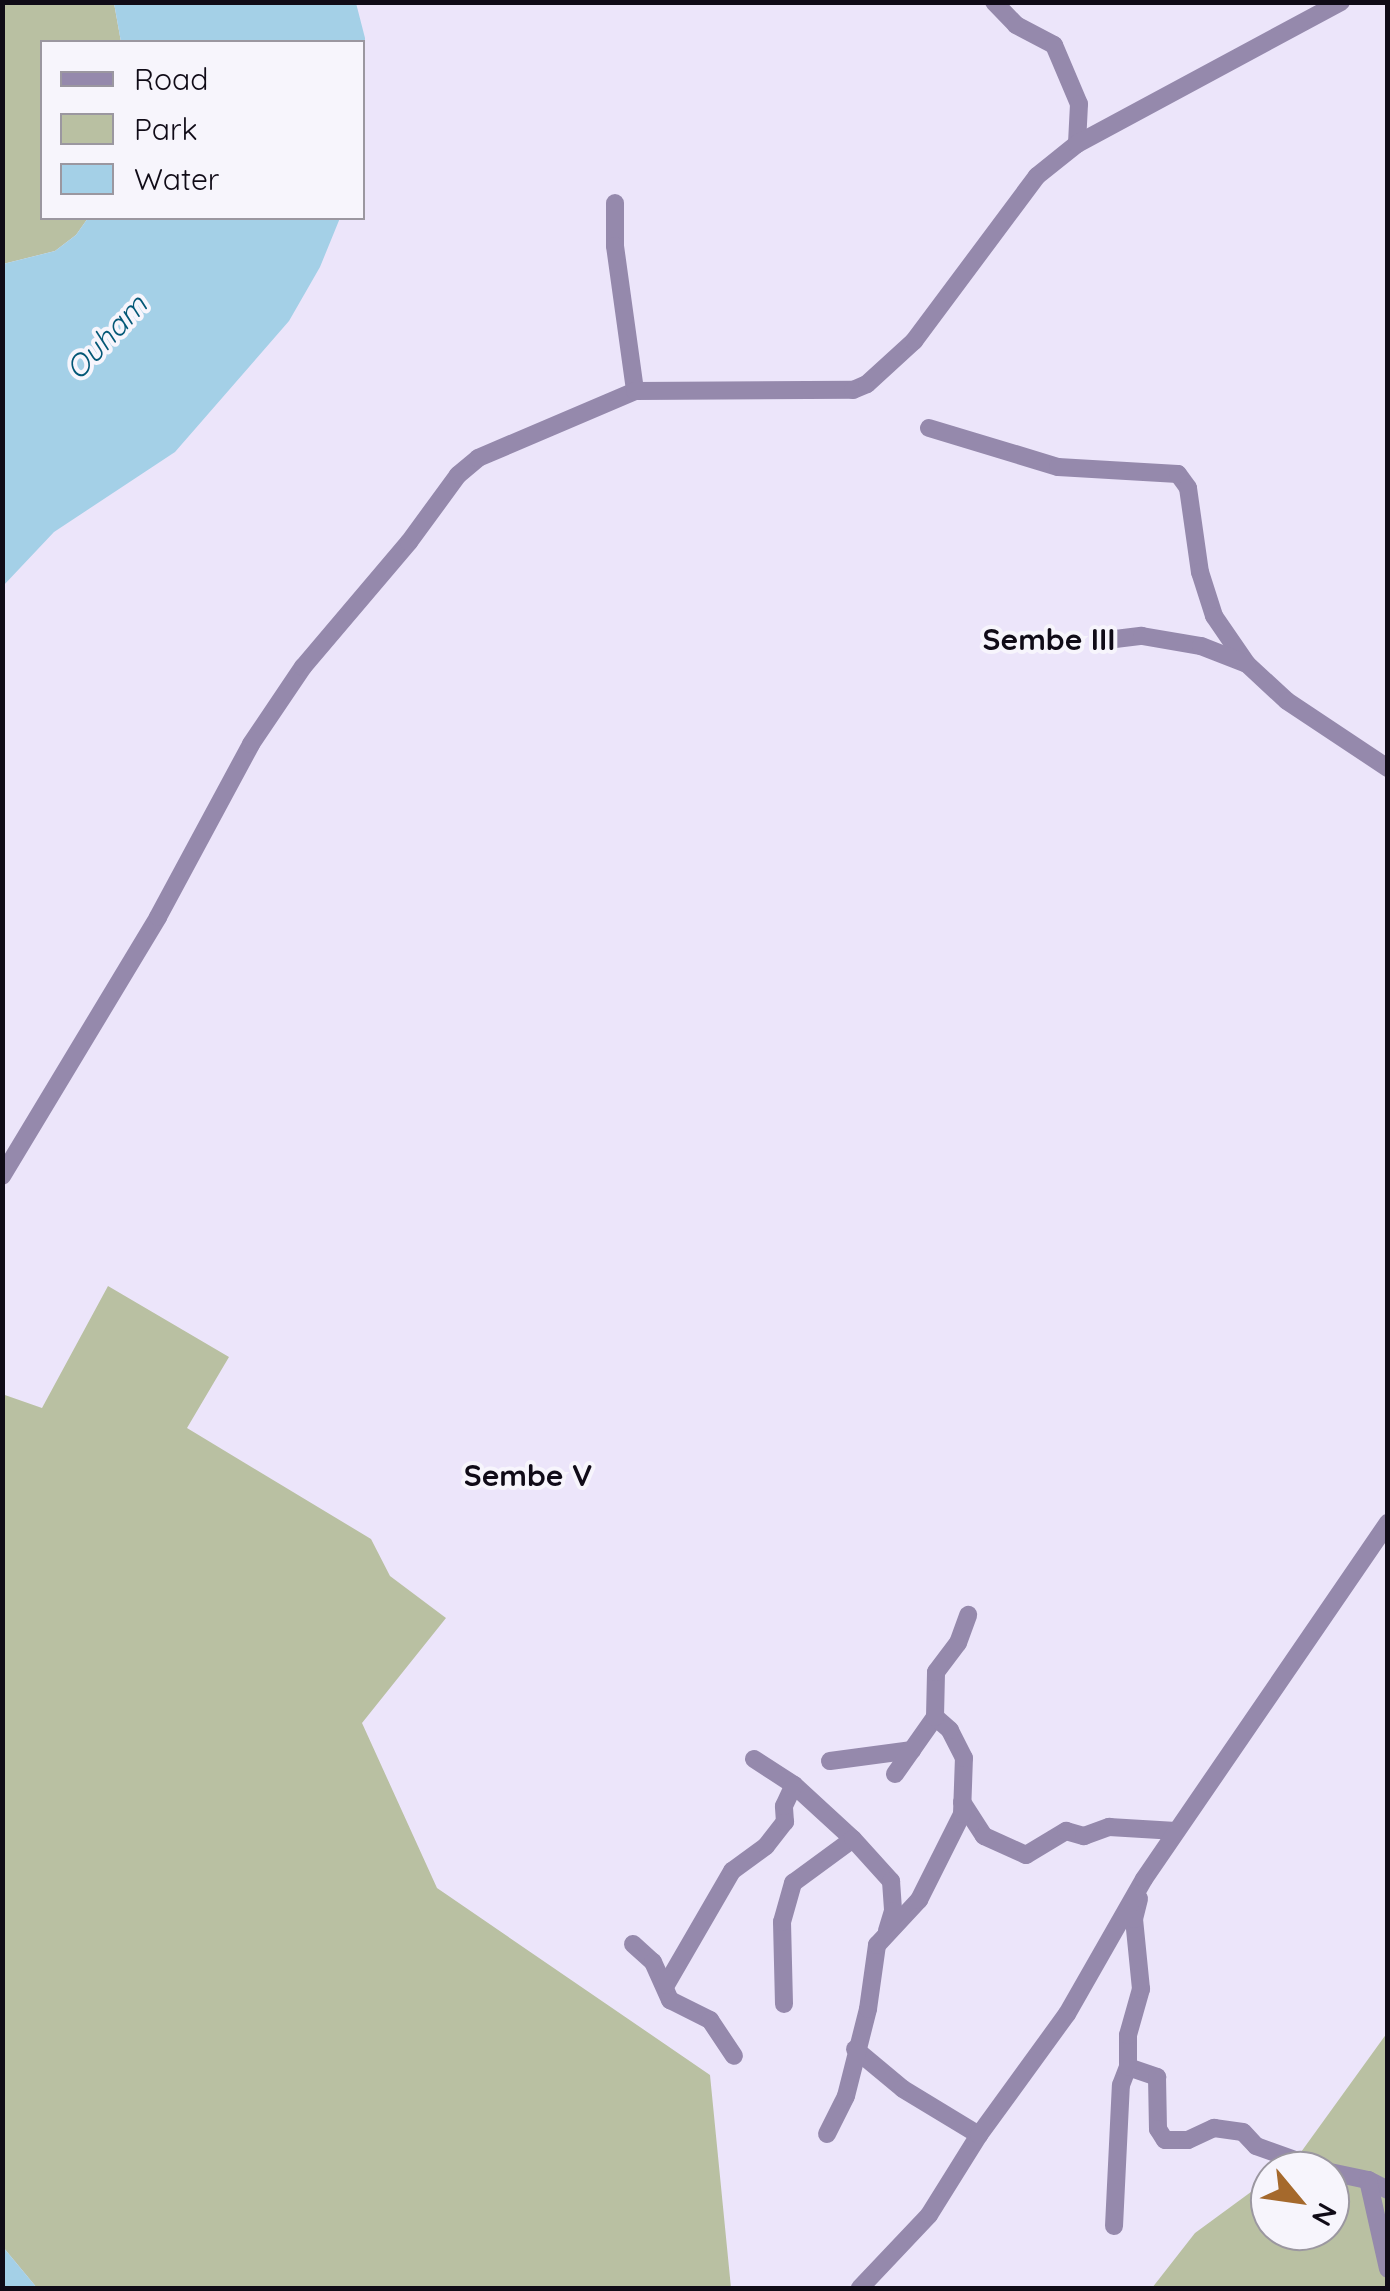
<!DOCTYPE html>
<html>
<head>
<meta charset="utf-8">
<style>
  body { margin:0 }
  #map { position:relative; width:1390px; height:2291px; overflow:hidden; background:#ece5fa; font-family:Quicksand,sans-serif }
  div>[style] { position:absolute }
  .green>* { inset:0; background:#b9c0a2 }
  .water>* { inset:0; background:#a4d0e7 }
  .minor>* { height:18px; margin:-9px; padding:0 9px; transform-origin:9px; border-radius:9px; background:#9589ac }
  span { translate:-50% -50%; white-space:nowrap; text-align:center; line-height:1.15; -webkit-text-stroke:8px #f7f5fc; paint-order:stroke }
  .water-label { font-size:30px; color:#035776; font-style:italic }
  .neighbourhood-label { font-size:30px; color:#100b17; font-weight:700 }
  .frame { position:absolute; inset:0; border:5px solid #100b17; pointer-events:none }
  .legend { position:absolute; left:40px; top:40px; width:325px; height:180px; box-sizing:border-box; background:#f7f5fc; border:2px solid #9b97a0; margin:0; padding:12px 18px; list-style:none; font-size:30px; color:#100b17 }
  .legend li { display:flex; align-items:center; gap:20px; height:50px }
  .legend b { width:50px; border:2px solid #9b97a0 }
  .north { position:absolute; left:1250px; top:2151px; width:100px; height:100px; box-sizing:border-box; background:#f7f5fc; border:2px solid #9b97a0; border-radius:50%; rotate:119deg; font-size:28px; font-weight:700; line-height:40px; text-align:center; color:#100b17 }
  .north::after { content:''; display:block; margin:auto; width:35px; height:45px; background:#a5692c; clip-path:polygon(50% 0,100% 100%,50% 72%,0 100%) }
</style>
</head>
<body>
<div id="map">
  <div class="green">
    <i style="clip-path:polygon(2px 3px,114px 3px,121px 42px,42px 42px,42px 218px,88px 218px,76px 235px,55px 251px,3px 264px)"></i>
    <i style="clip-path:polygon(108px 1286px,229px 1357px,187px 1428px,371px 1539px,390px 1576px,446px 1618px,362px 1723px,437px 1888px,710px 2075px,731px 2288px,37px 2288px,3px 2247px,2px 1394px,42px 1408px)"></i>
    <i style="clip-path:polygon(1387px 2033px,1387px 2288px,1152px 2288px,1195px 2233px,1270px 2178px,1270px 2231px,1330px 2231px,1330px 2171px,1280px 2171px,1296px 2159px)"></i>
  </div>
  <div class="water">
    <i style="clip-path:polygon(114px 3px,356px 3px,365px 38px,363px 110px,362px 42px,121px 42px)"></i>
    <i style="clip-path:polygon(88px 218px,340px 218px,320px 267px,289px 321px,175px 452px,54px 532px,3px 586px,3px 264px,55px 251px,76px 235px)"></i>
    <i style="clip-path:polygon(2px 2247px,3px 2247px,37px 2288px,3px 2288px)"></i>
  </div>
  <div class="minor">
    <i style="left:994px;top:2px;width:32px;rotate:46deg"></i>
    <i style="left:1016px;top:25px;width:43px;rotate:27.8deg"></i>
    <i style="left:1054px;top:45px;width:64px;rotate:67deg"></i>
    <i style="left:1079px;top:104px;width:40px;rotate:92.9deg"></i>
    <i style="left:615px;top:203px;width:43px;rotate:90deg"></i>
    <i style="left:615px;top:246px;width:146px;rotate:82.1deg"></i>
    <i style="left:929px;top:428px;width:135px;rotate:16.8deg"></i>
    <i style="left:1058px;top:467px;width:120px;rotate:3.3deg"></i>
    <i style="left:1178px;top:474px;width:17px;rotate:54deg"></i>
    <i style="left:1188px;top:488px;width:85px;rotate:81.9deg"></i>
    <i style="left:1200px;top:572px;width:46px;rotate:72.3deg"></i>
    <i style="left:1214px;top:616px;width:58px;rotate:55.5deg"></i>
    <i style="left:1247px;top:664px;width:54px;rotate:42.8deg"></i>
    <i style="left:1287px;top:701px;width:121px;rotate:33.6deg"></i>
    <i style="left:1107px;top:640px;width:35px;rotate:-7deg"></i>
    <i style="left:1142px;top:636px;width:60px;rotate:9.6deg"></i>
    <i style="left:1201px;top:646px;width:49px;rotate:21.4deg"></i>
    <i style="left:2px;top:1176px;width:302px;rotate:-58.9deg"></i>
    <i style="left:158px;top:917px;width:196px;rotate:-61.7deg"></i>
    <i style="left:251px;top:744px;width:93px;rotate:-56deg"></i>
    <i style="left:303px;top:667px;width:164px;rotate:-49.7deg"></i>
    <i style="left:409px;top:542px;width:83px;rotate:-53.8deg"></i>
    <i style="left:458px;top:475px;width:26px;rotate:-40deg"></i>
    <i style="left:478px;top:458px;width:171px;rotate:-23.1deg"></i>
    <i style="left:635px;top:391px;width:218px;rotate:-0.3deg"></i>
    <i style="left:853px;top:390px;width:15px;rotate:-23deg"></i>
    <i style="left:867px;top:384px;width:64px;rotate:-42.5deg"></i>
    <i style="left:914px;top:341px;width:206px;rotate:-53.3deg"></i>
    <i style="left:1037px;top:176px;width:51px;rotate:-38.7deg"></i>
    <i style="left:1077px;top:144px;width:300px;rotate:-28.3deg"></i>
    <i style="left:754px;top:1759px;width:48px;rotate:33deg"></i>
    <i style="left:794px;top:1785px;width:80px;rotate:42.5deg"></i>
    <i style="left:830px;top:1761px;width:83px;rotate:-7.6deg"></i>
    <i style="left:895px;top:1774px;width:70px;rotate:-54.9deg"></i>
    <i style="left:962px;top:1802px;width:40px;rotate:57.1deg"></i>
    <i style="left:984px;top:1836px;width:46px;rotate:24.3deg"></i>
    <i style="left:1026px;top:1855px;width:47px;rotate:-31deg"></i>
    <i style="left:1066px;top:1831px;width:19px;rotate:16deg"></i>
    <i style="left:1084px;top:1836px;width:27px;rotate:-20deg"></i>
    <i style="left:1109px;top:1827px;width:67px;rotate:3.4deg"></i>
    <i style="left:633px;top:1944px;width:27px;rotate:42deg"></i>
    <i style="left:653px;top:1962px;width:42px;rotate:65.9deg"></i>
    <i style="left:670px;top:2000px;width:45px;rotate:26.6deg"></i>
    <i style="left:710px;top:2020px;width:43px;rotate:56.3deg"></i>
    <i style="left:666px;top:1985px;width:132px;rotate:-59.9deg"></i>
    <i style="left:732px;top:1871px;width:42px;rotate:-36.3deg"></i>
    <i style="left:766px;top:1846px;width:31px;rotate:-52deg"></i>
    <i style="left:785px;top:1822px;width:16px;rotate:-94deg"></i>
    <i style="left:784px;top:1806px;width:23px;rotate:-65deg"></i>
    <i style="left:784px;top:2004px;width:82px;rotate:-91.4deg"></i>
    <i style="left:782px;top:1922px;width:41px;rotate:-74.2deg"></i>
    <i style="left:793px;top:1883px;width:74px;rotate:-36.3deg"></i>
    <i style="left:853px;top:1839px;width:57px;rotate:47.9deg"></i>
    <i style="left:891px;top:1881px;width:30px;rotate:86deg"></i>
    <i style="left:893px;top:1911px;width:21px;rotate:107deg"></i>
    <i style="left:855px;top:2049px;width:62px;rotate:39.8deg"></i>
    <i style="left:903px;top:2089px;width:89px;rotate:31.2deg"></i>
    <i style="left:1128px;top:2067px;width:31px;rotate:19deg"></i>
    <i style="left:1157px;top:2077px;width:52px;rotate:88.9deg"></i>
    <i style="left:1158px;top:2129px;width:13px;rotate:58deg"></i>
    <i style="left:1165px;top:2140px;width:23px"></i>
    <i style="left:1188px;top:2140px;width:29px;rotate:-25deg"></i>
    <i style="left:1214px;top:2128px;width:29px;rotate:8deg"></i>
    <i style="left:1243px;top:2132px;width:19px;rotate:47deg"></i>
    <i style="left:1256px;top:2146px;width:74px;rotate:19.7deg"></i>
    <i style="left:827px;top:2134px;width:42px;rotate:-63.4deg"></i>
    <i style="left:846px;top:2096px;width:90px;rotate:-75.8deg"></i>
    <i style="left:868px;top:2009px;width:65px;rotate:-82deg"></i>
    <i style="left:877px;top:1945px;width:62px;rotate:-47deg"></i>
    <i style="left:919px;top:1900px;width:96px;rotate:-63.4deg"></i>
    <i style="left:962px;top:1814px;width:56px;rotate:-88deg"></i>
    <i style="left:964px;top:1758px;width:31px;rotate:-117deg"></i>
    <i style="left:950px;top:1730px;width:20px;rotate:-139deg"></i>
    <i style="left:935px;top:1717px;width:45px;rotate:-88.7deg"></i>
    <i style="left:936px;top:1672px;width:36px;rotate:-53deg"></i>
    <i style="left:958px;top:1643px;width:30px;rotate:-70deg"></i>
    <i style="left:1330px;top:2172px;width:39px;rotate:12deg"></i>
    <i style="left:1388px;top:2190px;width:22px;rotate:-153deg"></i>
    <i style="left:1368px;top:2180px;width:91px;rotate:77.3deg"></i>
    <i style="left:1114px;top:2226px;width:141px;rotate:-87.2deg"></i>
    <i style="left:1121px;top:2085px;width:19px;rotate:-69deg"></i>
    <i style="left:1128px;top:2067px;width:32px;rotate:-90deg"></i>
    <i style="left:1128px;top:2035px;width:48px;rotate:-74.2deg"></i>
    <i style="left:1141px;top:1989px;width:70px;rotate:-95.7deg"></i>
    <i style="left:1134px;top:1919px;width:21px;rotate:-76deg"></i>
    <i style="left:860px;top:2288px;width:100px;rotate:-46.6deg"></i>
    <i style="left:929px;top:2215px;width:94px;rotate:-58deg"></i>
    <i style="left:979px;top:2135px;width:150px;rotate:-54deg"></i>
    <i style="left:1067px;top:2014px;width:155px;rotate:-60.3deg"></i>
    <i style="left:1144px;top:1879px;width:432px;rotate:-55.6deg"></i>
  </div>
  <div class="water-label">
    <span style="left:106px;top:337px;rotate:-47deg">Ouham</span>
  </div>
  <div class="neighbourhood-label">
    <span style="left:1049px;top:639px">Sembe III</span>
    <span style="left:528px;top:1475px">Sembe V</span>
  </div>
  <div class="frame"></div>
  <ul class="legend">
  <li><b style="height:12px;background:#9589ac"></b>Road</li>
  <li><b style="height:28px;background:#b9c0a2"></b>Park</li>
  <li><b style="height:28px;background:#a4d0e7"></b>Water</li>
  </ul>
  <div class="north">N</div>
</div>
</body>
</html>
